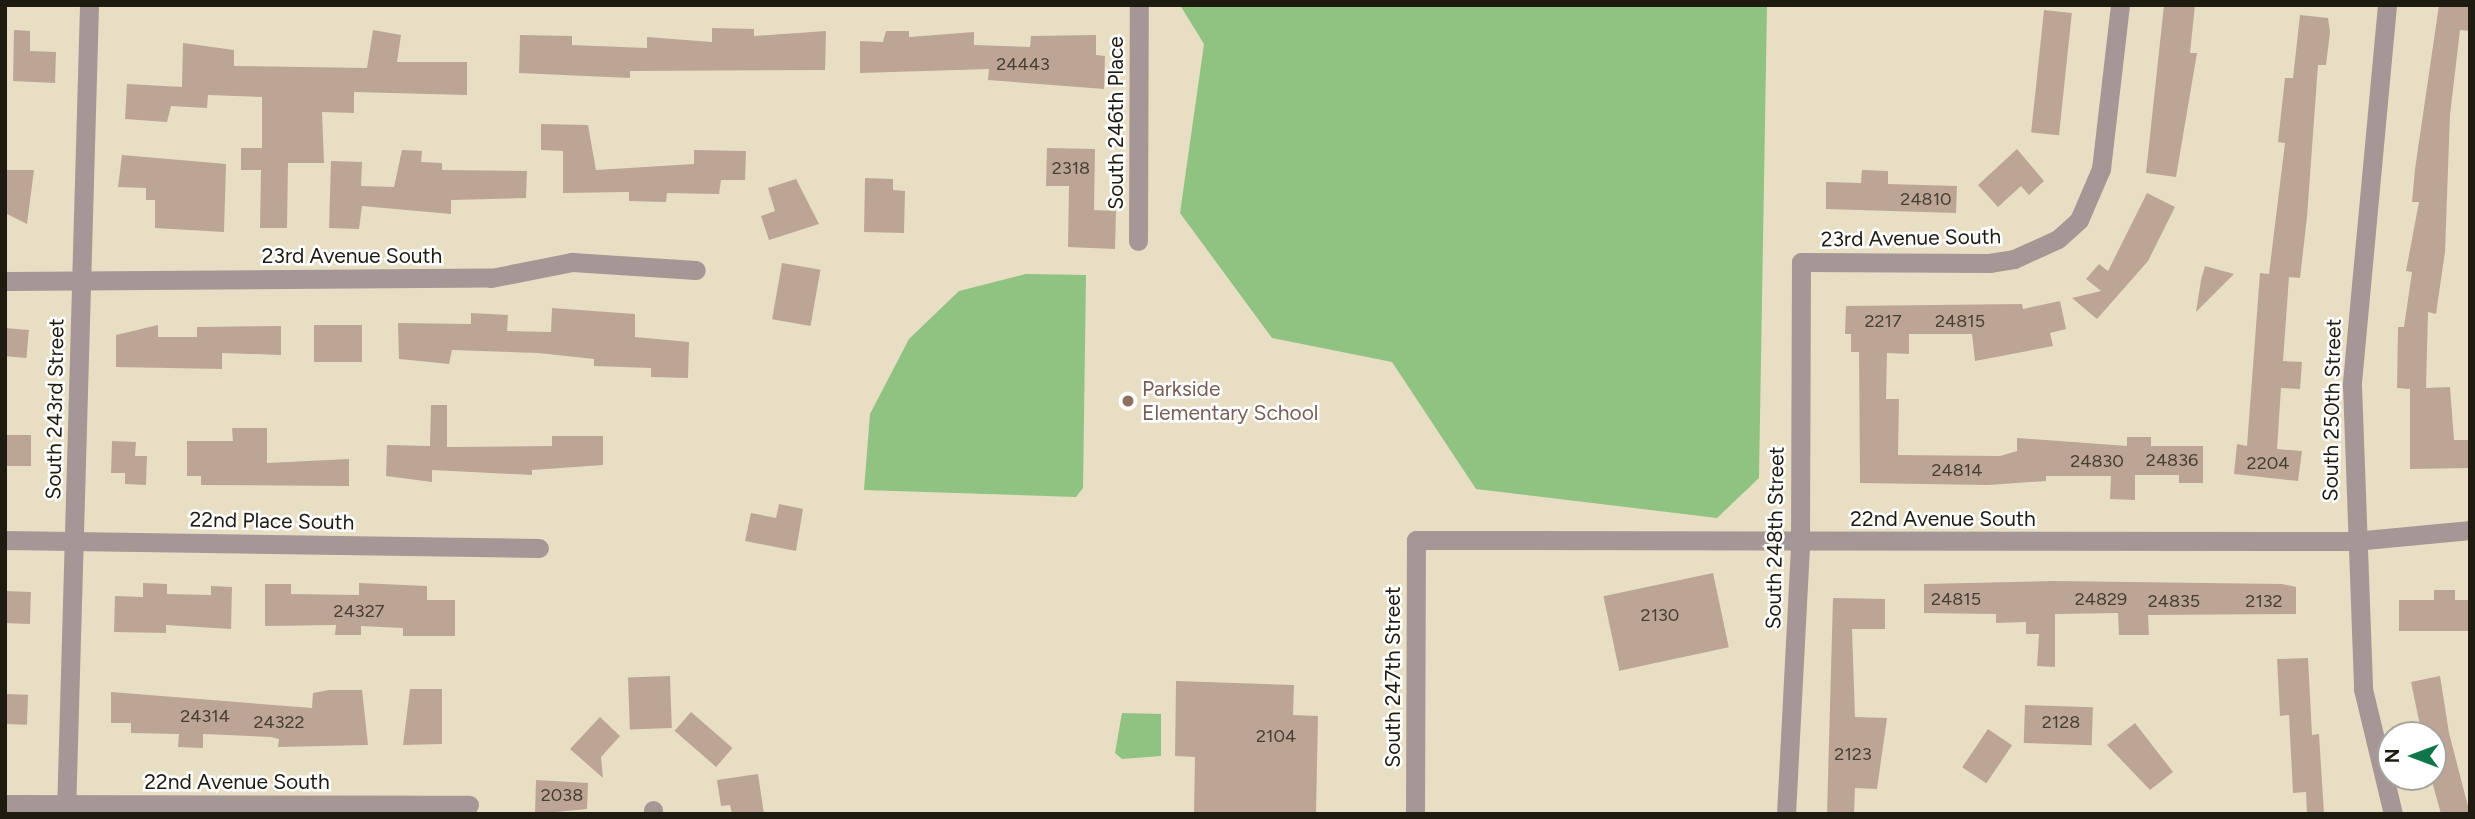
<!DOCTYPE html>
<html>
<head>
<meta charset="utf-8">
<style>
  body { margin:0 }
  #map { position:relative; width:2475px; height:819px; overflow:hidden; background:#e8dec4; font-family:Figtree,sans-serif }
  div>[style] { position:absolute }
  .green>* { inset:0; background:#90c281 }
  .building>* { inset:0; background:#bda596; transform-origin:0 0 }
  .minor>* { height:19px; margin:-9.5px; padding:0 9.5px; transform-origin:9.5px; border-radius:9.5px; background:#a49796 }
  .dots>* { width:19px; height:19px; translate:-50% -50%; box-sizing:border-box; border:4px solid #fff; border-radius:50% }
  span { translate:-50% -50%; white-space:nowrap; text-align:center; line-height:1.15; -webkit-text-stroke:5px #fff; paint-order:stroke }
  .number-label { font-size:18px; color:#463e32 }
  .number-label span { -webkit-text-stroke-width:0 }
  .street-label { font-size:21px; color:#1e1b11 }
  .education-label { font-size:21px; color:#785e54 }
  .left { translate:0 -50%; text-align:left }
  .frame { position:absolute; inset:0; border:7px solid #1e1b11; pointer-events:none }
  .north { position:absolute; left:2377px; top:721px; width:70px; height:70px; box-sizing:border-box; background:#fff; border:2px solid #a5a4a0; border-radius:50%; rotate:270deg; font-size:19px; font-weight:700; line-height:28px; text-align:center; color:#1e1b11 }
  .north::after { content:''; display:block; margin:auto; width:24px; height:32px; background:#11754c; clip-path:polygon(50% 0,100% 100%,50% 72%,0 100%) }
</style>
</head>
<body>
<div id="map">
  <div class="green">
    <i style="clip-path:polygon(1180px 5px,1767px 5px,1759px 478px,1717px 518px,1476px 489px,1392px 362px,1272px 338px,1180px 213px,1204px 44px)"></i>
    <i style="clip-path:polygon(1026px 274px,1086px 275px,1083px 488px,1076px 497px,864px 490px,870px 414px,909px 339px,959px 291px)"></i>
    <i style="clip-path:polygon(1122px 713px,1161px 714px,1161px 756px,1122px 759px,1115px 753px)"></i>
  </div>
  <div class="building">
    <i style="clip-path:polygon(2164px 5px,2195px 5px,2190px 53px,2197px 53px,2176px 177px,2146px 173px)"></i>
    <i style="clip-path:polygon(2439px 5px,2470px 5px,2470px 31px,2460px 30px,2450px 115px,2445px 252px,2436px 314px,2428px 312px,2426px 388px,2450px 387px,2454px 440px,2470px 440px,2470px 468px,2410px 469px,2410px 389px,2397px 388px,2398px 327px,2404px 327px,2412px 272px,2406px 271px,2419px 202px,2412px 202px,2415px 169px)"></i>
    <i style="left:2044px;top:10px;width:28px;height:123px;rotate:6deg"></i>
    <i style="clip-path:polygon(2300px 15px,2328px 18px,2330px 32px,2326px 65px,2318px 65px,2307px 217px,2300px 278px,2289px 277px,2283px 361px,2302px 362px,2300px 389px,2281px 388px,2277px 449px,2302px 451px,2298px 481px,2234px 474px,2237px 444px,2247px 446px,2260px 273px,2269px 274px,2285px 143px,2278px 142px,2285px 78px,2293px 78px)"></i>
    <i style="clip-path:polygon(712px 28px,754px 29px,754px 36px,826px 31px,825px 70px,630px 71px,630px 78px,519px 73px,520px 35px,572px 36px,572px 45px,647px 48px,647px 37px,712px 42px)"></i>
    <i style="clip-path:polygon(14px 30px,30px 31px,30px 51px,56px 52px,55px 83px,13px 81px)"></i>
    <i style="clip-path:polygon(373px 30px,401px 35px,397px 62px,467px 62px,467px 95px,354px 92px,354px 113px,322px 112px,324px 163px,288px 163px,287px 228px,260px 228px,261px 170px,241px 170px,241px 148px,262px 148px,262px 97px,208px 95px,207px 108px,171px 106px,167px 122px,125px 119px,127px 84px,182px 87px,183px 43px,234px 50px,234px 66px,367px 68px)"></i>
    <i style="clip-path:polygon(886px 31px,909px 31px,909px 37px,974px 32px,974px 45px,1030px 47px,1031px 36px,1096px 35px,1096px 55px,1105px 56px,1104px 89px,988px 80px,989px 69px,860px 73px,860px 41px,883px 42px)"></i>
    <i style="clip-path:polygon(541px 124px,588px 125px,596px 170px,694px 164px,694px 150px,746px 151px,745px 180px,721px 180px,719px 194px,667px 193px,666px 202px,629px 201px,629px 192px,563px 193px,563px 151px,541px 150px)"></i>
    <i style="clip-path:polygon(1047px 148px,1095px 149px,1094px 210px,1116px 211px,1115px 249px,1068px 247px,1069px 186px,1046px 186px)"></i>
    <i style="clip-path:polygon(2017px 149px,2044px 181px,2029px 195px,2021px 186px,1998px 207px,1978px 185px)"></i>
    <i style="clip-path:polygon(402px 150px,422px 151px,421px 162px,442px 163px,442px 170px,527px 171px,526px 198px,451px 200px,451px 214px,362px 206px,359px 229px,329px 228px,331px 161px,362px 162px,361px 186px,394px 187px)"></i>
    <i style="clip-path:polygon(122px 155px,226px 164px,224px 232px,155px 228px,155px 200px,146px 200px,146px 188px,118px 187px)"></i>
    <i style="clip-path:polygon(5px 170px,34px 170px,27px 224px,5px 213px)"></i>
    <i style="clip-path:polygon(1862px 170px,1888px 171px,1888px 184px,1957px 186px,1956px 213px,1826px 209px,1826px 182px,1861px 183px)"></i>
    <i style="clip-path:polygon(865px 178px,893px 179px,893px 190px,905px 191px,904px 233px,864px 232px)"></i>
    <i style="clip-path:polygon(796px 179px,819px 224px,769px 240px,761px 216px,775px 211px,768px 188px)"></i>
    <i style="clip-path:polygon(2147px 193px,2175px 207px,2148px 261px,2097px 319px,2072px 298px,2101px 291px,2086px 279px,2099px 264px,2108px 271px)"></i>
    <i style="left:782px;top:263px;width:39px;height:57px;rotate:10deg"></i>
    <i style="clip-path:polygon(2205px 266px,2234px 274px,2196px 312px,2201px 280px)"></i>
    <i style="clip-path:polygon(2060px 301px,2066px 329px,2050px 333px,2053px 346px,1975px 361px,1972px 334px,1909px 334px,1909px 354px,1887px 353px,1886px 399px,1899px 399px,1898px 455px,2000px 456px,2017px 451px,2017px 438px,2127px 446px,2127px 437px,2151px 437px,2151px 446px,2203px 446px,2203px 483px,2179px 483px,2179px 475px,2135px 475px,2135px 500px,2110px 499px,2111px 476px,2046px 476px,2046px 481px,1988px 485px,1860px 483px,1859px 352px,1851px 352px,1851px 334px,1845px 334px,1846px 306px,2022px 304px,2023px 309px)"></i>
    <i style="clip-path:polygon(552px 308px,635px 314px,635px 337px,689px 342px,688px 378px,651px 377px,651px 368px,594px 366px,594px 359px,538px 353px,452px 350px,449px 364px,399px 359px,398px 323px,471px 324px,471px 313px,508px 315px,507px 331px,551px 332px)"></i>
    <i style="clip-path:polygon(158px 325px,158px 337px,197px 337px,197px 327px,281px 326px,281px 355px,222px 353px,222px 369px,116px 367px,116px 335px)"></i>
    <i style="left:314px;top:325px;width:48px;height:37px"></i>
    <i style="left:5px;top:328px;width:24px;height:28px;rotate:5deg"></i>
    <i style="clip-path:polygon(431px 405px,447px 405px,447px 447px,552px 446px,552px 436px,603px 436px,603px 465px,532px 470px,532px 475px,432px 470px,432px 482px,386px 476px,387px 445px,430px 446px)"></i>
    <i style="clip-path:polygon(232px 428px,267px 428px,267px 463px,349px 459px,349px 486px,201px 485px,201px 476px,187px 476px,187px 441px,233px 441px)"></i>
    <i style="left:5px;top:435px;width:26px;height:31px"></i>
    <i style="clip-path:polygon(112px 441px,136px 442px,135px 456px,147px 456px,146px 485px,125px 484px,125px 473px,111px 473px)"></i>
    <i style="clip-path:polygon(779px 504px,803px 509px,796px 551px,745px 541px,751px 513px,776px 518px)"></i>
    <i style="left:1713px;top:573px;width:76px;height:112px;rotate:78deg"></i>
    <i style="clip-path:polygon(2054px 581px,2282px 584px,2296px 587px,2296px 614px,2148px 615px,2149px 635px,2119px 635px,2118px 613px,2055px 614px,2055px 667px,2037px 666px,2039px 634px,2026px 634px,2026px 622px,1996px 623px,1996px 614px,1924px 613px,1924px 584px)"></i>
    <i style="clip-path:polygon(143px 583px,167px 584px,167px 594px,211px 595px,211px 586px,232px 587px,231px 629px,166px 625px,166px 633px,114px 632px,115px 596px,143px 597px)"></i>
    <i style="clip-path:polygon(359px 583px,427px 586px,427px 600px,455px 600px,455px 636px,403px 636px,403px 628px,361px 626px,361px 635px,335px 635px,336px 625px,265px 626px,265px 584px,291px 584px,291px 594px,359px 595px)"></i>
    <i style="clip-path:polygon(2434px 590px,2455px 590px,2455px 600px,2470px 600px,2470px 631px,2399px 631px,2399px 600px,2434px 600px)"></i>
    <i style="left:5px;top:591px;width:26px;height:32px;rotate:2deg"></i>
    <i style="clip-path:polygon(1833px 598px,1885px 599px,1885px 629px,1852px 629px,1855px 717px,1887px 718px,1877px 789px,1855px 788px,1854px 814px,1827px 814px)"></i>
    <i style="clip-path:polygon(2308px 658px,2312px 735px,2319px 734px,2324px 814px,2307px 814px,2306px 792px,2293px 793px,2289px 715px,2280px 716px,2277px 659px)"></i>
    <i style="left:670px;top:676px;width:52px;height:42px;rotate:88deg"></i>
    <i style="clip-path:polygon(2440px 676px,2449px 733px,2470px 814px,2441px 814px,2433px 785px,2433px 735px,2422px 735px,2411px 682px)"></i>
    <i style="clip-path:polygon(1176px 681px,1294px 685px,1293px 715px,1318px 716px,1316px 814px,1194px 814px,1195px 757px,1175px 756px)"></i>
    <i style="clip-path:polygon(410px 689px,442px 689px,442px 744px,403px 745px)"></i>
    <i style="clip-path:polygon(329px 690px,362px 690px,368px 745px,278px 747px,279px 739px,271px 737px,203px 734px,203px 748px,178px 747px,179px 734px,131px 733px,131px 723px,111px 723px,111px 692px,312px 708px,313px 693px)"></i>
    <i style="left:5px;top:694px;width:23px;height:30px;rotate:2deg"></i>
    <i style="left:2025px;top:705px;width:68px;height:38px;rotate:2deg"></i>
    <i style="left:691px;top:712px;width:55px;height:25px;rotate:41deg"></i>
    <i style="clip-path:polygon(600px 717px,620px 736px,601px 757px,603px 778px,570px 749px)"></i>
    <i style="clip-path:polygon(2135px 723px,2173px 772px,2150px 790px,2107px 745px)"></i>
    <i style="left:1988px;top:729px;width:29px;height:46px;rotate:34deg"></i>
    <i style="clip-path:polygon(758px 774px,764px 814px,732px 814px,730px 805px,721px 806px,717px 780px)"></i>
    <i style="clip-path:polygon(536px 780px,588px 783px,587px 809px,535px 814px)"></i>
  </div>
  <div class="minor">
    <i style="left:2387px;top:5px;width:382px;rotate:95.3deg"></i>
    <i style="left:2352px;top:385px;width:304px;rotate:87.9deg"></i>
    <i style="left:2363px;top:689px;width:129px;rotate:76.5deg"></i>
    <i style="left:1138px;top:241px;width:236px;rotate:-89.8deg"></i>
    <i style="left:5px;top:281px;width:486px;rotate:-0.4deg"></i>
    <i style="left:491px;top:278px;width:83px;rotate:-11.2deg"></i>
    <i style="left:572px;top:262px;width:124px;rotate:3.7deg"></i>
    <i style="left:5px;top:540px;width:534px;rotate:0.86deg"></i>
    <i style="left:5px;top:804px;width:464px;rotate:0.1deg"></i>
    <i style="left:66px;top:814px;width:809px;rotate:-88.37deg"></i>
    <i style="left:653px;top:814px;width:4px;rotate:-90deg"></i>
    <i style="left:1415px;top:814px;width:274px;rotate:-89.8deg"></i>
    <i style="left:1416px;top:540px;width:938px;rotate:0.06deg"></i>
    <i style="left:2354px;top:541px;width:117px;rotate:-5.4deg"></i>
    <i style="left:1786px;top:814px;width:271px;rotate:-87deg"></i>
    <i style="left:1800px;top:543px;width:281px;rotate:-89.8deg"></i>
    <i style="left:1801px;top:262px;width:188px;rotate:0.3deg"></i>
    <i style="left:1989px;top:263px;width:25px;rotate:-9deg"></i>
    <i style="left:2014px;top:259px;width:48px;rotate:-24.4deg"></i>
    <i style="left:2058px;top:239px;width:28px;rotate:-42deg"></i>
    <i style="left:2079px;top:220px;width:56px;rotate:-66.7deg"></i>
    <i style="left:2101px;top:169px;width:165px;rotate:-83.4deg"></i>
  </div>
  <div class="dots">
    <i style="left:1128px;top:401px;background:#8d6e63"></i>
  </div>
  <div class="number-label">
    <span style="left:1023px;top:64px">24443</span>
    <span style="left:1071px;top:168px">2318</span>
    <span style="left:1926px;top:199px">24810</span>
    <span style="left:1883px;top:321px">2217</span>
    <span style="left:1960px;top:321px">24815</span>
    <span style="left:2172px;top:460px">24836</span>
    <span style="left:2097px;top:461px">24830</span>
    <span style="left:2268px;top:463px">2204</span>
    <span style="left:1957px;top:470px">24814</span>
    <span style="left:1956px;top:599px">24815</span>
    <span style="left:2101px;top:599px">24829</span>
    <span style="left:2174px;top:601px">24835</span>
    <span style="left:2264px;top:601px">2132</span>
    <span style="left:359px;top:611px">24327</span>
    <span style="left:1660px;top:615px">2130</span>
    <span style="left:205px;top:716px">24314</span>
    <span style="left:279px;top:722px">24322</span>
    <span style="left:2061px;top:722px">2128</span>
    <span style="left:1276px;top:736px">2104</span>
    <span style="left:1853px;top:754px">2123</span>
    <span style="left:562px;top:795px">2038</span>
  </div>
  <div class="street-label">
    <span style="left:1116px;top:123px;rotate:-90deg">South 246th Place</span>
    <span style="left:1911px;top:238px;rotate:-1deg">23rd Avenue South</span>
    <span style="left:352px;top:256px">23rd Avenue South</span>
    <span style="left:55px;top:409px;rotate:-89deg">South 243rd Street</span>
    <span style="left:2332px;top:410px;rotate:-89deg">South 250th Street</span>
    <span style="left:1943px;top:519px">22nd Avenue South</span>
    <span style="left:272px;top:521px;rotate:1deg">22nd Place South</span>
    <span style="left:1775px;top:538px;rotate:-89deg">South 248th Street</span>
    <span style="left:1393px;top:677px;rotate:-90deg">South 247th Street</span>
    <span style="left:237px;top:782px">22nd Avenue South</span>
  </div>
  <div class="education-label">
    <span class="left" style="left:1142px;top:401px">Parkside<br>Elementary School</span>
  </div>
  <div class="frame"></div>
  <div class="north">N</div>
</div>
</body>
</html>
